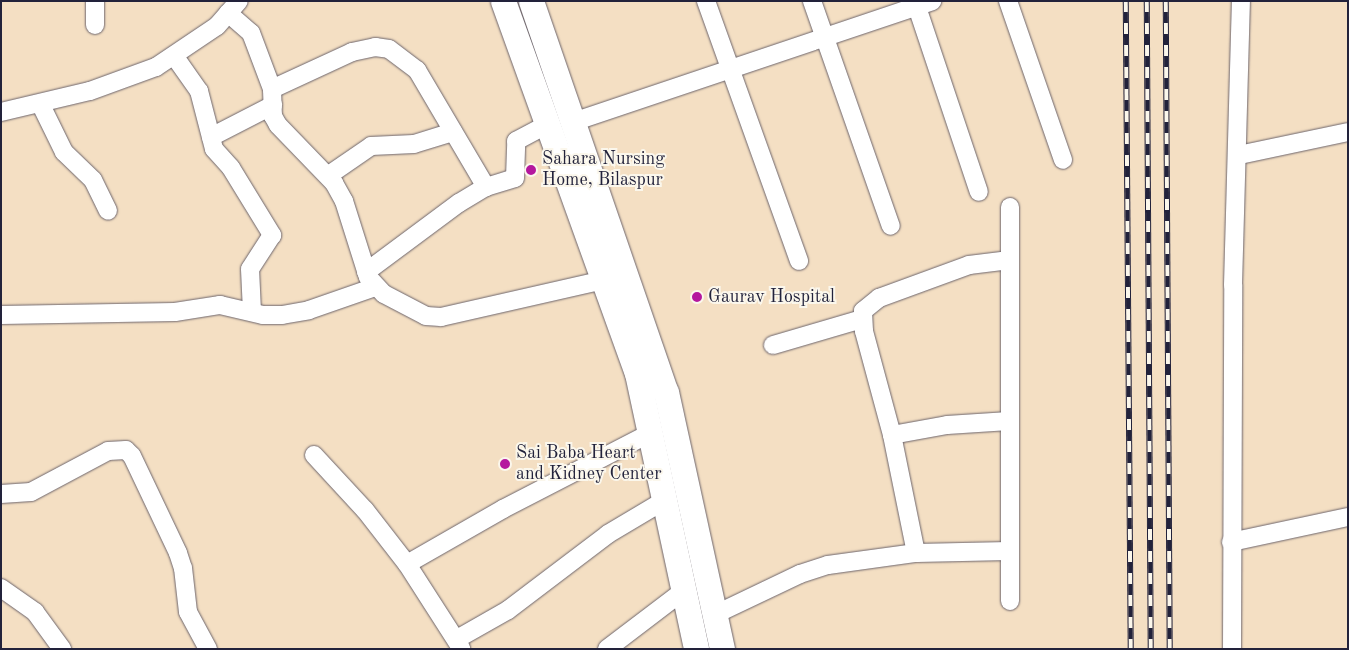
<!DOCTYPE html>
<html>
<head>
<meta charset="utf-8">
<style>
  body { margin:0 }
  #map { position:relative; width:1349px; height:650px; overflow:hidden; background:#f4dfc3; font-family:"Old Standard TT",serif }
  div>[style] { position:absolute }
  .roads { filter:drop-shadow(0 0 1px #6c646b) drop-shadow(0 0 1px #6c646b) }
  .minor>* { height:18px; margin:-9px; padding:0 9px; transform-origin:9px; border-radius:9px; background:#fff }
  .secondary>* { height:25px; margin:-12.5px; padding:0 12.5px; transform-origin:12.5px; border-radius:12.5px; background:#fff }
  .rail>* { height:5.5px; margin-top:-2.75px; transform-origin:0; background:repeating-linear-gradient(90deg,#fbf7ec 0 11px,#22223b 0 22px); box-sizing:border-box; border-block:1px solid #22223b }
  .dots>* { width:14px; height:14px; translate:-50% -50%; box-sizing:border-box; border:2px solid #fbf7ec; border-radius:50% }
  span { translate:-50% -50%; white-space:nowrap; text-align:center; line-height:1.15; -webkit-text-stroke:4px #fbf7ec; paint-order:stroke }
  .poi-label { font-size:18px; color:#22223b }
  .left { translate:0 -50%; text-align:left }
  .frame { position:absolute; inset:0; border:2px solid #22223b; pointer-events:none }
</style>
</head>
<body>
<div id="map">
  <div class="roads">
    <div class="minor">
      <i style="left:706px;top:1px;width:276px;rotate:70.3deg"></i>
      <i style="left:812px;top:1px;width:238px;rotate:70.7deg"></i>
      <i style="left:915px;top:1px;width:201px;rotate:71.5deg"></i>
      <i style="left:1008px;top:1px;width:168px;rotate:70.9deg"></i>
      <i style="left:228px;top:13px;width:30px;rotate:41deg"></i>
      <i style="left:251px;top:33px;width:60px;rotate:69.4deg"></i>
      <i style="left:272px;top:89px;width:27px;rotate:88deg"></i>
      <i style="left:273px;top:116px;width:10px;rotate:61deg"></i>
      <i style="left:278px;top:125px;width:81px;rotate:46deg"></i>
      <i style="left:334px;top:183px;width:21px;rotate:61deg"></i>
      <i style="left:344px;top:201px;width:80px;rotate:72.5deg"></i>
      <i style="left:368px;top:277px;width:23px;rotate:47deg"></i>
      <i style="left:384px;top:294px;width:47px;rotate:27.6deg"></i>
      <i style="left:426px;top:316px;width:15px;rotate:4deg"></i>
      <i style="left:441px;top:317px;width:167px;rotate:-12.8deg"></i>
      <i style="left:95px;top:25px;width:24px;rotate:-90deg"></i>
      <i style="left:175px;top:57px;width:42px;rotate:54.8deg"></i>
      <i style="left:199px;top:91px;width:60px;rotate:75.5deg"></i>
      <i style="left:214px;top:149px;width:25px;rotate:48deg"></i>
      <i style="left:231px;top:168px;width:79px;rotate:58.5deg"></i>
      <i style="left:272px;top:235px;width:40px;rotate:122.9deg"></i>
      <i style="left:250px;top:269px;width:43px;rotate:87.3deg"></i>
      <i style="left:272px;top:89px;width:88px;rotate:-24.8deg"></i>
      <i style="left:352px;top:52px;width:24px;rotate:-12deg"></i>
      <i style="left:375px;top:47px;width:14px;rotate:8deg"></i>
      <i style="left:389px;top:49px;width:35px;rotate:37deg"></i>
      <i style="left:417px;top:70px;width:136px;rotate:59.5deg"></i>
      <i style="left:41px;top:105px;width:52px;rotate:63.9deg"></i>
      <i style="left:64px;top:152px;width:40px;rotate:44deg"></i>
      <i style="left:93px;top:180px;width:34px;rotate:64deg"></i>
      <i style="left:1px;top:112px;width:91px;rotate:-13.3deg"></i>
      <i style="left:90px;top:91px;width:70px;rotate:-20deg"></i>
      <i style="left:156px;top:67px;width:73px;rotate:-33.9deg"></i>
      <i style="left:217px;top:26px;width:33px;rotate:-49deg"></i>
      <i style="left:573px;top:122px;width:379px;rotate:-18.6deg"></i>
      <i style="left:211px;top:137px;width:70px;rotate:-27.3deg"></i>
      <i style="left:1239px;top:155px;width:111px;rotate:-11.9deg"></i>
      <i style="left:329px;top:175px;width:51px;rotate:-34.6deg"></i>
      <i style="left:371px;top:146px;width:43px;rotate:-2.7deg"></i>
      <i style="left:414px;top:144px;width:41px;rotate:-17.1deg"></i>
      <i style="left:1010px;top:207px;width:394px;rotate:90deg"></i>
      <i style="left:366px;top:272px;width:116px;rotate:-36.6deg"></i>
      <i style="left:459px;top:203px;width:31px;rotate:-31deg"></i>
      <i style="left:486px;top:187px;width:30px;rotate:-17deg"></i>
      <i style="left:515px;top:178px;width:37px;rotate:-88deg"></i>
      <i style="left:516px;top:141px;width:36px;rotate:-28deg"></i>
      <i style="left:1px;top:315px;width:174px;rotate:-1deg"></i>
      <i style="left:175px;top:312px;width:46px;rotate:-8.8deg"></i>
      <i style="left:220px;top:305px;width:44px;rotate:13.1deg"></i>
      <i style="left:263px;top:315px;width:19px"></i>
      <i style="left:282px;top:315px;width:27px;rotate:-10deg"></i>
      <i style="left:309px;top:310px;width:70px;rotate:-19.2deg"></i>
      <i style="left:773px;top:345px;width:93px;rotate:-16.3deg"></i>
      <i style="left:892px;top:435px;width:56px;rotate:-10.3deg"></i>
      <i style="left:947px;top:425px;width:62px;rotate:-3.7deg"></i>
      <i style="left:314px;top:455px;width:75px;rotate:47.2deg"></i>
      <i style="left:365px;top:510px;width:68px;rotate:52.1deg"></i>
      <i style="left:407px;top:564px;width:100px;rotate:57.3deg"></i>
      <i style="left:1px;top:494px;width:30px;rotate:-4deg"></i>
      <i style="left:31px;top:492px;width:87px;rotate:-28deg"></i>
      <i style="left:108px;top:451px;width:18px;rotate:-3deg"></i>
      <i style="left:126px;top:450px;width:8px;rotate:45deg"></i>
      <i style="left:132px;top:456px;width:107px;rotate:64.6deg"></i>
      <i style="left:178px;top:553px;width:16px;rotate:72deg"></i>
      <i style="left:183px;top:568px;width:44px;rotate:83.5deg"></i>
      <i style="left:188px;top:612px;width:42px;rotate:61.6deg"></i>
      <i style="left:1231px;top:542px;width:120px;rotate:-12.1deg"></i>
      <i style="left:916px;top:553px;width:120px;rotate:-101.5deg"></i>
      <i style="left:892px;top:435px;width:108px;rotate:-105.1deg"></i>
      <i style="left:864px;top:331px;width:20px;rotate:-93deg"></i>
      <i style="left:863px;top:311px;width:21px;rotate:-39deg"></i>
      <i style="left:879px;top:298px;width:96px;rotate:-20.1deg"></i>
      <i style="left:969px;top:265px;width:41px;rotate:-7deg"></i>
      <i style="left:407px;top:564px;width:111px;rotate:-29.8deg"></i>
      <i style="left:503px;top:509px;width:168px;rotate:-27.3deg"></i>
      <i style="left:1px;top:588px;width:42px;rotate:35.2deg"></i>
      <i style="left:35px;top:612px;width:46px;rotate:53.9deg"></i>
      <i style="left:714px;top:615px;width:95px;rotate:-25.5deg"></i>
      <i style="left:800px;top:574px;width:29px;rotate:-18deg"></i>
      <i style="left:828px;top:565px;width:89px;rotate:-7.8deg"></i>
      <i style="left:916px;top:553px;width:93px;rotate:-1.2deg"></i>
      <i style="left:457px;top:639px;width:59px;rotate:-29.6deg"></i>
      <i style="left:508px;top:610px;width:126px;rotate:-37.2deg"></i>
      <i style="left:608px;top:534px;width:66px;rotate:-30.8deg"></i>
      <i style="left:607px;top:649px;width:96px;rotate:-37.3deg"></i>
      <i style="left:1232px;top:649px;width:364px;rotate:-89.8deg"></i>
      <i style="left:1233px;top:285px;width:284px;rotate:-88.4deg"></i>
    </div>
    <div class="secondary">
      <i style="left:503px;top:1px;width:395px;rotate:70.2deg"></i>
      <i style="left:637px;top:373px;width:282px;rotate:77.9deg"></i>
      <i style="left:531px;top:1px;width:414px;rotate:71deg"></i>
      <i style="left:666px;top:392px;width:263px;rotate:77.7deg"></i>
    </div>
  </div>
  <div class="rail">
    <i style="left:1126px;top:1px;width:648px;rotate:89.56deg"></i>
    <i style="left:1147px;top:1px;width:648px;rotate:89.65deg"></i>
    <i style="left:1166px;top:1px;width:648px;rotate:89.65deg"></i>
  </div>
  <div class="dots">
    <i style="left:531px;top:170px;background:#b5179e"></i>
    <i style="left:697px;top:297px;background:#b5179e"></i>
    <i style="left:505px;top:464px;background:#b5179e"></i>
  </div>
  <div class="poi-label">
    <span class="left" style="left:542px;top:170px">Sahara Nursing<br>Home, Bilaspur</span>
    <span class="left" style="left:708px;top:297px">Gaurav Hospital</span>
    <span class="left" style="left:516px;top:464px">Sai Baba Heart<br>and Kidney Center</span>
  </div>
  <div class="frame"></div>
</div>
</body>
</html>
